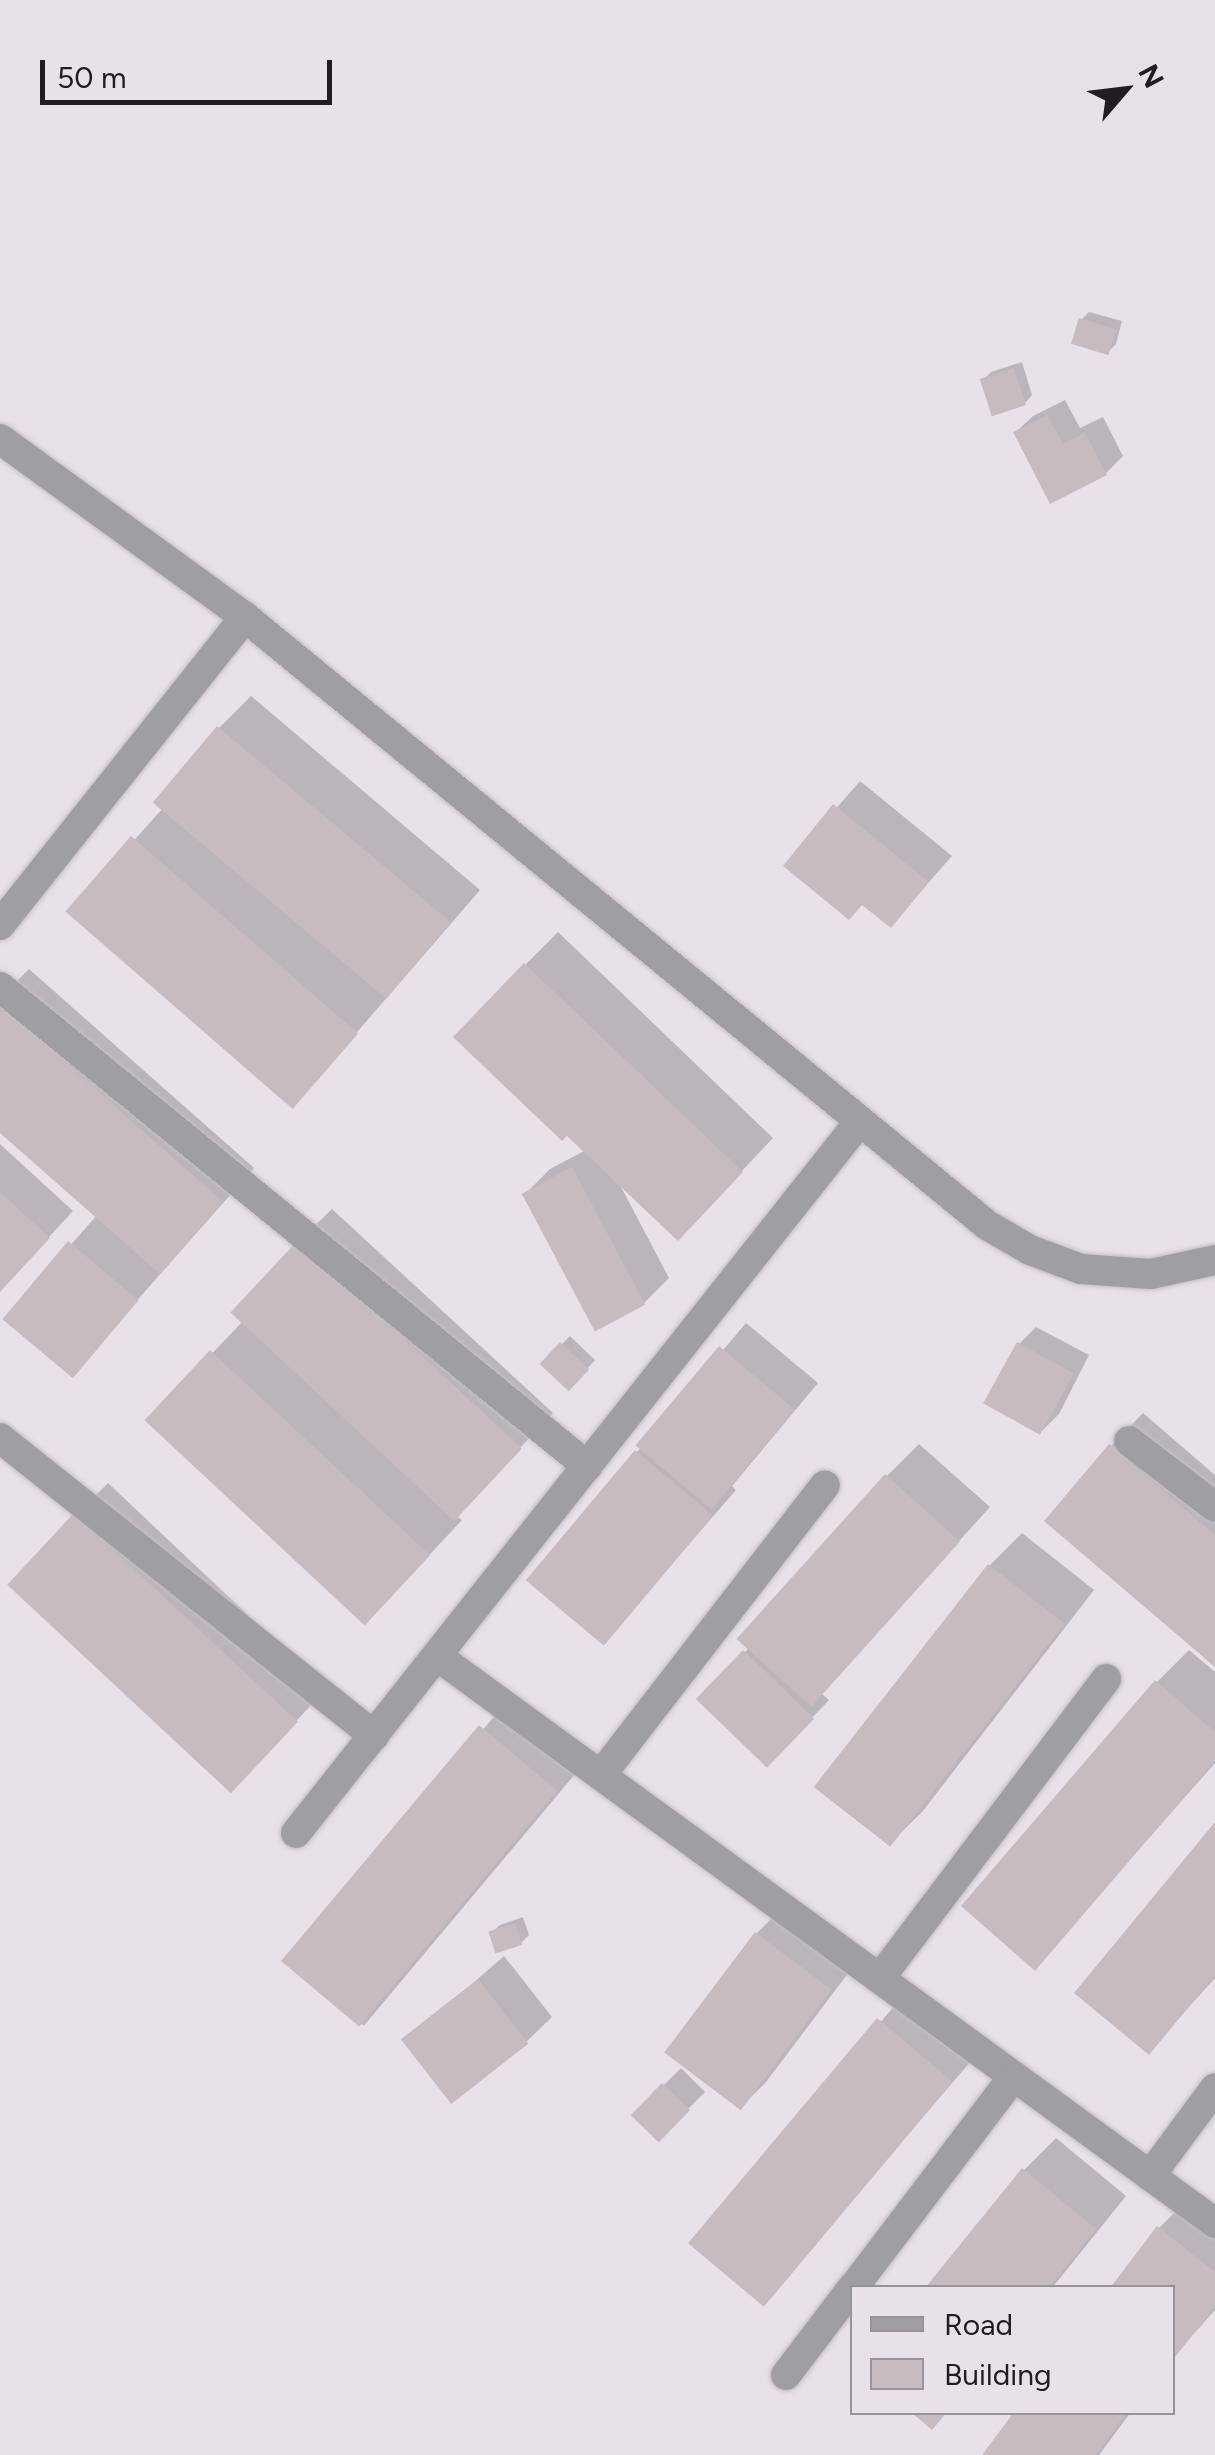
<!DOCTYPE html>
<html>
<head>
<meta charset="utf-8">
<style>
  body { margin:0 }
  #map { position:relative; width:1215px; height:2455px; overflow:hidden; background:#e9e1ea; font-family:Figtree,sans-serif }
  div>[style] { position:absolute }
  .shadow>* { inset:0; background:#0003; transform-origin:0 0 }
  .building>* { inset:0; background:#c7bbbf; transform-origin:0 0 }
  .roads { filter:drop-shadow(0 0 2px #c5bec6) drop-shadow(0 0 2px #c5bec6) }
  .minor>* { height:30px; margin:-15px; padding:0 15px; transform-origin:15px; border-radius:15px; background:#9f9fa3 }
  span { translate:-50% -50%; white-space:nowrap; text-align:center; line-height:1.15; -webkit-text-stroke:8px #e9e1ea; paint-order:stroke }
  .legend { position:absolute; left:850px; top:2285px; width:325px; height:130px; box-sizing:border-box; background:#e9e1ea; border:2px solid #989399; margin:0; padding:12px 18px; list-style:none; font-size:30px; color:#1f1d20 }
  .legend li { display:flex; align-items:center; gap:20px; height:50px }
  .legend b { width:50px; border:2px solid #989399 }
  .north { position:absolute; left:1075px; top:40px; width:100px; height:100px; -webkit-text-stroke:8px #e9e1ea; paint-order:stroke; rotate:62deg; font-size:28px; font-weight:700; line-height:40px; text-align:center; color:#1f1d20 }
  .north::after { content:''; display:block; margin:auto; width:35px; height:45px; background:#1f1d20; clip-path:polygon(50% 0,100% 100%,50% 72%,0 100%) }
  .scale { position:absolute; left:40px; top:60px; width:292px; height:45px; box-sizing:border-box; border:5px solid #1f1d20; border-top:0; padding-left:12px; font-size:30px; line-height:35px; white-space:nowrap; color:#1f1d20; -webkit-text-stroke:8px #e9e1ea; paint-order:stroke }
</style>
</head>
<body>
<div id="map">
  <div class="shadow">
    <i style="clip-path:polygon(1089px 312px,1122px 321px,1116px 344px,1108px 352px,1081px 320px)"></i>
    <i style="clip-path:polygon(1022px 362px,1032px 395px,1025px 403px,983px 380px,991px 372px)"></i>
    <i style="clip-path:polygon(1065px 400px,1080px 428px,1103px 417px,1123px 456px,1106px 473px,1016px 432px,1033px 416px)"></i>
    <i style="clip-path:polygon(251px 696px,480px 890px,294px 1105px,70px 912px,163px 808px,219px 728px)"></i>
    <i style="clip-path:polygon(860px 781px,952px 856px,891px 925px,863px 903px,786px 866px)"></i>
    <i style="clip-path:polygon(558px 932px,773px 1138px,710px 1205px,619px 1183px,669px 1278px,644px 1303px,596px 1328px,525px 1194px,550px 1169px,586px 1150px,526px 964px)"></i>
    <i style="clip-path:polygon(29px 969px,254px 1168px,72px 1374px,6px 1319px,97px 1215px,0 1130px,0 998px)"></i>
    <i style="clip-path:polygon(0 1144px,73px 1211px,0 1290px)"></i>
    <i style="clip-path:polygon(332px 1209px,553px 1413px,456px 1516px,462px 1520px,366px 1623px,148px 1421px,243px 1321px,299px 1241px)"></i>
    <i style="clip-path:polygon(746px 1323px,818px 1383px,732px 1486px,736px 1490px,604px 1642px,637px 1452px)"></i>
    <i style="clip-path:polygon(1036px 1327px,1089px 1355px,1059px 1414px,1042px 1431px,1019px 1344px)"></i>
    <i style="left:570px;top:1336px;width:35px;height:37px;rotate:44deg"></i>
    <i style="clip-path:polygon(1143px 1413px,1215px 1475px,1215px 1664px,1111px 1446px)"></i>
    <i style="clip-path:polygon(919px 1444px,990px 1507px,821px 1693px,829px 1700px,767px 1765px,700px 1699px,750px 1647px,887px 1476px)"></i>
    <i style="clip-path:polygon(108px 1483px,326px 1689px,261px 1759px,76px 1515px)"></i>
    <i style="clip-path:polygon(1022px 1533px,1094px 1590px,922px 1812px,889px 1844px,990px 1565px)"></i>
    <i style="clip-path:polygon(1189px 1650px,1215px 1672px,1215px 1763px,1035px 1967px,1157px 1682px)"></i>
    <i style="left:513px;top:1694px;width:99px;height:350px;rotate:40deg"></i>
    <i style="clip-path:polygon(1215px 1826px,1215px 1978px,1149px 2051px)"></i>
    <i style="clip-path:polygon(782px 1908px,855px 1964px,766px 2082px,741px 2107px,668px 2052px,757px 1933px)"></i>
    <i style="clip-path:polygon(523px 1917px,529px 1935px,521px 1943px,492px 1932px,500px 1925px)"></i>
    <i style="clip-path:polygon(504px 1956px,552px 2017px,526px 2042px,432px 2019px)"></i>
    <i style="left:911px;top:1987px;width:94px;height:337px;rotate:41deg"></i>
    <i style="left:681px;top:2068px;width:34px;height:66px;rotate:45deg"></i>
    <i style="clip-path:polygon(1056px 2138px,1126px 2196px,1052px 2288px,928px 2288px,1024px 2170px)"></i>
    <i style="clip-path:polygon(1184px 2203px,1215px 2227px,1215px 2310px,1172px 2358px,1172px 2288px,1159px 2228px)"></i>
    <i style="clip-path:polygon(1017px 2412px,1131px 2412px,1099px 2455px,985px 2455px)"></i>
  </div>
  <div class="building">
    <i style="left:1079px;top:318px;width:39px;height:27px;rotate:17deg"></i>
    <i style="left:1014px;top:368px;width:39px;height:36px;rotate:72deg"></i>
    <i style="clip-path:polygon(1047px 415px,1063px 444px,1085px 432px,1107px 475px,1050px 504px,1013px 432px)"></i>
    <i style="left:217px;top:726px;width:305px;height:100px;rotate:40deg"></i>
    <i style="clip-path:polygon(833px 804px,929px 882px,891px 928px,862px 905px,849px 920px,783px 866px)"></i>
    <i style="left:131px;top:836px;width:301px;height:100px;rotate:41deg"></i>
    <i style="clip-path:polygon(524px 963px,743px 1172px,678px 1241px,567px 1136px,562px 1141px,453px 1037px)"></i>
    <i style="clip-path:polygon(0 1004px,223px 1202px,160px 1274px,0 1133px)"></i>
    <i style="left:572px;top:1167px;width:156px;height:57px;rotate:62deg"></i>
    <i style="clip-path:polygon(0 1192px,50px 1238px,0 1292px)"></i>
    <i style="left:298px;top:1240px;width:306px;height:99px;rotate:43deg"></i>
    <i style="left:68px;top:1241px;width:92px;height:102px;rotate:40deg"></i>
    <i style="left:560px;top:1342px;width:40px;height:30px;rotate:43deg"></i>
    <i style="left:1017px;top:1342px;width:65px;height:70px;rotate:29deg"></i>
    <i style="left:719px;top:1346px;width:99px;height:130px;rotate:40deg"></i>
    <i style="left:210px;top:1350px;width:301px;height:96px;rotate:43deg"></i>
    <i style="clip-path:polygon(1109px 1444px,1215px 1535px,1215px 1667px,1044px 1521px)"></i>
    <i style="left:635px;top:1450px;width:102px;height:170px;rotate:40deg"></i>
    <i style="left:885px;top:1474px;width:101px;height:222px;rotate:42deg"></i>
    <i style="left:74px;top:1513px;width:306px;height:98px;rotate:43deg"></i>
    <i style="left:988px;top:1564px;width:97px;height:283px;rotate:38deg"></i>
    <i style="left:743px;top:1650px;width:99px;height:68px;rotate:44deg"></i>
    <i style="clip-path:polygon(1155px 1680px,1215px 1732px,1215px 1761px,1035px 1971px,961px 1906px)"></i>
    <i style="left:479px;top:1725px;width:102px;height:308px;rotate:40deg"></i>
    <i style="clip-path:polygon(1215px 1822px,1215px 1975px,1149px 2055px,1074px 1993px)"></i>
    <i style="left:515px;top:1923px;width:23px;height:28px;rotate:72deg"></i>
    <i style="left:755px;top:1932px;width:96px;height:151px;rotate:37deg"></i>
    <i style="left:478px;top:1979px;width:82px;height:98px;rotate:52deg"></i>
    <i style="left:877px;top:2018px;width:99px;height:294px;rotate:40deg"></i>
    <i style="left:662px;top:2083px;width:39px;height:45px;rotate:44deg"></i>
    <i style="clip-path:polygon(1022px 2168px,1096px 2229px,1049px 2288px,925px 2288px)"></i>
    <i style="clip-path:polygon(1157px 2226px,1215px 2272px,1215px 2306px,1172px 2361px,1172px 2288px,1110px 2288px)"></i>
    <i style="clip-path:polygon(911px 2412px,947px 2412px,932px 2430px)"></i>
    <i style="clip-path:polygon(1014px 2412px,1127px 2412px,1096px 2455px,982px 2455px)"></i>
  </div>
  <div class="roads">
    <div class="minor">
      <i style="left:0;top:439px;width:303px;rotate:36deg"></i>
      <i style="left:0;top:925px;width:394px;rotate:-51.5deg"></i>
      <i style="left:245px;top:617px;width:959px;rotate:39.33deg"></i>
      <i style="left:987px;top:1225px;width:50px;rotate:30.2deg"></i>
      <i style="left:1030px;top:1250px;width:54px;rotate:20.4deg"></i>
      <i style="left:1081px;top:1269px;width:70px;rotate:4.1deg"></i>
      <i style="left:1151px;top:1274px;width:66px;rotate:-12.3deg"></i>
      <i style="left:0;top:987px;width:758px;rotate:39.21deg"></i>
      <i style="left:0;top:1438px;width:478px;rotate:38.5deg"></i>
      <i style="left:1129px;top:1441px;width:108px;rotate:37.5deg"></i>
      <i style="left:437px;top:1656px;width:963px;rotate:36.08deg"></i>
      <i style="left:601px;top:1775px;width:366px;rotate:-52.3deg"></i>
      <i style="left:296px;top:1833px;width:908px;rotate:-51.62deg"></i>
      <i style="left:880px;top:1978px;width:375px;rotate:-52.9deg"></i>
      <i style="left:1150px;top:2176px;width:109px;rotate:-53.5deg"></i>
      <i style="left:853px;top:2288px;width:266px;rotate:-52.8deg"></i>
      <i style="left:786px;top:2375px;width:109px;rotate:-52.8deg"></i>
    </div>
  </div>
  <ul class="legend">
  <li><b style="height:12px;background:#9f9fa3"></b>Road</li>
  <li><b style="height:28px;background:#c7bbbf"></b>Building</li>
  </ul>
  <div class="north">N</div>
  <div class="scale">50 m</div>
</div>
</body>
</html>
